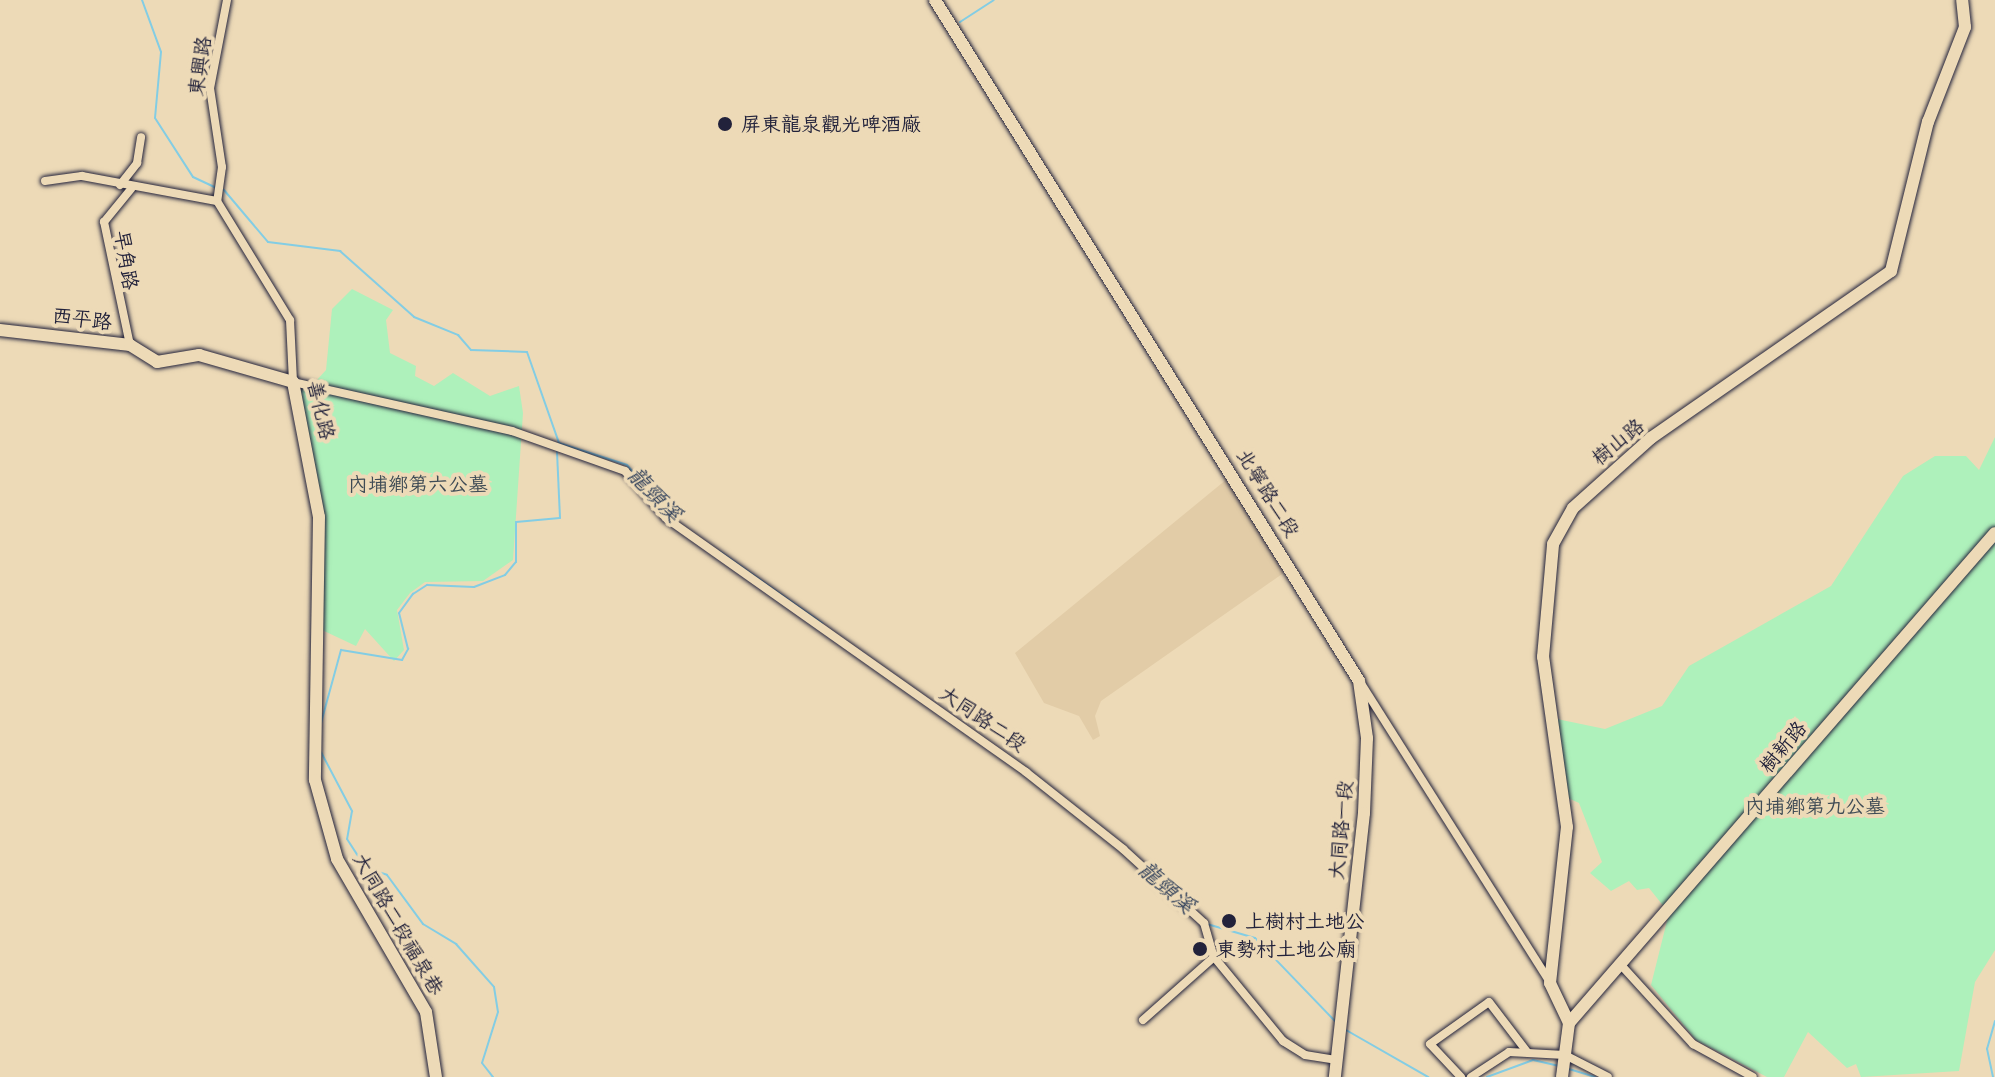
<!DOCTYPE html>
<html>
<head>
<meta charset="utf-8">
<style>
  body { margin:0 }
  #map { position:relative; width:1995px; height:1077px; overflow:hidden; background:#eddab7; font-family:Pangolin,"LXGW WenKai TC",sans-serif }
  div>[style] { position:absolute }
  .built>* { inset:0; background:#e2cca7 }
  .green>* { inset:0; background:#aef1bb }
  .stream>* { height:2px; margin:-1px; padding:0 1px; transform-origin:1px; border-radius:1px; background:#83cde4 }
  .roads { filter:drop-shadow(0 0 2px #22223b) drop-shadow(0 0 2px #22223b) }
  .street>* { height:8px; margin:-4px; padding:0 4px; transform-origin:4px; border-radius:4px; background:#eddab7 }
  .secondary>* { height:12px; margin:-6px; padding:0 6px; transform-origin:6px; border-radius:6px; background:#eddab7 }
  .dots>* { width:22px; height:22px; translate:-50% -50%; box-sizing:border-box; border:4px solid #eddab7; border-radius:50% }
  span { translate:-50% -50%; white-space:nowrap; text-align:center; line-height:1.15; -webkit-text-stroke:8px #eddab7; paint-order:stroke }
  .street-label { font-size:20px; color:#22223b }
  .poi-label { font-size:20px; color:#22223b }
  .left { translate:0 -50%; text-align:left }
  .park-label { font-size:20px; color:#3e4b55 }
  .water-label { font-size:22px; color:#35445d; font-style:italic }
</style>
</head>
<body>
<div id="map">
  <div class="built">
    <i style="clip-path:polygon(1227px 479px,1285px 572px,1101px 701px,1095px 716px,1100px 736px,1093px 740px,1079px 716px,1044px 703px,1015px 653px)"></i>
  </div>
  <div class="green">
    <i style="clip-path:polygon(352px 289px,393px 310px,386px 320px,390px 353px,416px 366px,415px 376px,434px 386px,453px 373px,490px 396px,519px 386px,523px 413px,513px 560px,483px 581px,425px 582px,410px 593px,397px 610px,404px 650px,394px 661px,365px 629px,356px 646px,322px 630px,322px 518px,295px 379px,315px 382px,326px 370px,332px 309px)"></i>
    <i style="clip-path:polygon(1995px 437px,1995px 950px,1975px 982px,1959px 1071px,1861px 1077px,1856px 1064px,1847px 1068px,1808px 1032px,1784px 1077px,1767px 1077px,1696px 1040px,1651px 985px,1669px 913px,1649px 888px,1637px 890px,1629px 881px,1611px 891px,1590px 873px,1602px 862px,1579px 803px,1568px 798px,1557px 719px,1605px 729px,1662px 706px,1689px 666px,1831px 586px,1903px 476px,1935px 456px,1966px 456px,1979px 470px)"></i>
  </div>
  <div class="stream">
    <i style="left:142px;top:0;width:55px;rotate:69.9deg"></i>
    <i style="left:161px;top:52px;width:66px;rotate:95.2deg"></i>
    <i style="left:155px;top:118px;width:70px;rotate:57.2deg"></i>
    <i style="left:193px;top:177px;width:26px;rotate:25deg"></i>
    <i style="left:960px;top:22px;width:40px;rotate:-32.9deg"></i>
    <i style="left:224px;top:190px;width:68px;rotate:49.8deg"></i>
    <i style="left:268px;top:242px;width:73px;rotate:7.1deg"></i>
    <i style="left:340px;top:251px;width:99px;rotate:41.7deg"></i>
    <i style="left:414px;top:317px;width:48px;rotate:22.2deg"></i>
    <i style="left:458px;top:335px;width:20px;rotate:49deg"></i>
    <i style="left:471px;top:350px;width:56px;rotate:2deg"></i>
    <i style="left:527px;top:352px;width:96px;rotate:70.6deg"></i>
    <i style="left:559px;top:443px;width:71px;rotate:17.9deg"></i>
    <i style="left:627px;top:465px;width:44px;rotate:50.5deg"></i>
    <i style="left:662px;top:507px;width:13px;rotate:48deg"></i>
    <i style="left:719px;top:551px;width:126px;rotate:35deg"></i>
    <i style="left:321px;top:723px;width:76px;rotate:-74.7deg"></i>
    <i style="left:341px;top:650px;width:62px;rotate:9.3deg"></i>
    <i style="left:402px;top:660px;width:13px;rotate:-61deg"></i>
    <i style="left:408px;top:649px;width:37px;rotate:-104deg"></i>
    <i style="left:399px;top:613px;width:24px;rotate:-54deg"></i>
    <i style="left:413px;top:594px;width:17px;rotate:-33deg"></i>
    <i style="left:427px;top:585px;width:47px;rotate:2.4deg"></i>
    <i style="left:474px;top:587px;width:33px;rotate:-21deg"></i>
    <i style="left:505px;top:575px;width:17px;rotate:-50deg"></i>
    <i style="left:516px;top:562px;width:40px;rotate:-90deg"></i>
    <i style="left:516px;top:522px;width:44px;rotate:-5.2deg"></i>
    <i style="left:560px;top:518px;width:66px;rotate:-92.6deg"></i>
    <i style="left:321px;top:752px;width:67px;rotate:62.3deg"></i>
    <i style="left:352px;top:811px;width:28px;rotate:100deg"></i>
    <i style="left:347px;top:839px;width:35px;rotate:57deg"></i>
    <i style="left:366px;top:868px;width:22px;rotate:18deg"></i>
    <i style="left:387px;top:875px;width:61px;rotate:53.7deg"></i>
    <i style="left:423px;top:924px;width:39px;rotate:31deg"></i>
    <i style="left:456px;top:944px;width:57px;rotate:48.5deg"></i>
    <i style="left:494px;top:987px;width:25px;rotate:81deg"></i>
    <i style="left:498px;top:1012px;width:53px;rotate:107.4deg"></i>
    <i style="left:482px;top:1063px;width:18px;rotate:52deg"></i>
    <i style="left:1207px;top:924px;width:50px;rotate:16.3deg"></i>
    <i style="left:1255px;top:938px;width:115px;rotate:46.1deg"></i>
    <i style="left:1346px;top:1030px;width:95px;rotate:29.8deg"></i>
    <i style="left:1569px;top:1069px;width:27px;rotate:17deg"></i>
    <i style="left:1487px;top:1077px;width:49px;rotate:-20.3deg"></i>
    <i style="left:1533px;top:1060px;width:27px;rotate:13deg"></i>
    <i style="left:1993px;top:1077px;width:29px;rotate:-102deg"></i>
    <i style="left:1987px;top:1049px;width:29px;rotate:-74deg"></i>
  </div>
  <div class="roads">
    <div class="street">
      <i style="left:227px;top:0;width:90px;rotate:100.9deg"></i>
      <i style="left:210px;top:88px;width:80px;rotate:81.4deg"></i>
      <i style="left:222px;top:167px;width:34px;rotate:98deg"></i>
      <i style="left:217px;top:201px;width:140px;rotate:58.5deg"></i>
      <i style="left:290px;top:320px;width:62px;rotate:87.2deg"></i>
      <i style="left:293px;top:382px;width:224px;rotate:12.6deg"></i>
      <i style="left:512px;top:431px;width:120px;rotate:19.5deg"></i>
      <i style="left:625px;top:471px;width:62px;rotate:48.9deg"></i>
      <i style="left:666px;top:518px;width:441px;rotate:35.2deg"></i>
      <i style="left:1026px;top:772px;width:124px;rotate:38.4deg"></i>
      <i style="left:1123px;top:849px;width:110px;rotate:42.4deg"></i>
      <i style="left:1204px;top:923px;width:35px;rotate:74deg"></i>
      <i style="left:1214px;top:957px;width:109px;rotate:50.6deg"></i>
      <i style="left:1283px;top:1041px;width:26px;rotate:32deg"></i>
      <i style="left:1305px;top:1055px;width:31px;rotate:9deg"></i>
      <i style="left:45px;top:181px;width:37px;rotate:-8deg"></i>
      <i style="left:82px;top:176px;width:137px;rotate:10.5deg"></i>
      <i style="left:120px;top:185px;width:28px;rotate:-52deg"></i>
      <i style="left:137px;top:163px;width:26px;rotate:-81deg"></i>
      <i style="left:130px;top:345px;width:126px;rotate:-101.9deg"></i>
      <i style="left:104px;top:222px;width:43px;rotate:-50.7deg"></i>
      <i style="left:1362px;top:685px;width:350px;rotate:57.7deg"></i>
      <i style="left:1621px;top:965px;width:107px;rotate:47.7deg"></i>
      <i style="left:1693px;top:1044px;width:68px;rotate:28.8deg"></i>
      <i style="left:1143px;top:1020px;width:95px;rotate:-41.6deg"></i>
      <i style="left:1461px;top:1077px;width:45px;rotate:-133.2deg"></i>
      <i style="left:1430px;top:1044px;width:72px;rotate:-35.4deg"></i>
      <i style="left:1489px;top:1002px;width:64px;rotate:52.6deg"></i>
      <i style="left:1471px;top:1077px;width:45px;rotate:-33.3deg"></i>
      <i style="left:1509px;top:1052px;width:56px;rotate:3.1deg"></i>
      <i style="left:1565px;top:1055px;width:48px;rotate:27.1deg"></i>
    </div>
    <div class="secondary">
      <i style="left:935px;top:0;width:802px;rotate:58.09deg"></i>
      <i style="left:1359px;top:681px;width:58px;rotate:82deg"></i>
      <i style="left:1367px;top:738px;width:75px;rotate:92.3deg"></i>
      <i style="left:1364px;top:813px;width:266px;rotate:96.3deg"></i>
      <i style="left:0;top:330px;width:131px;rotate:6.6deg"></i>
      <i style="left:130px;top:345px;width:32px;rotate:32deg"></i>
      <i style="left:157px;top:362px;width:43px;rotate:-9.5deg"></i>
      <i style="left:199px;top:355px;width:98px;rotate:16deg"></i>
      <i style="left:293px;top:382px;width:137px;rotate:79.1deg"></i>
      <i style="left:319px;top:517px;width:263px;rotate:90.9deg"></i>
      <i style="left:315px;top:780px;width:82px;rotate:74.4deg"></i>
      <i style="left:337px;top:859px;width:177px;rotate:59.8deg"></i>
      <i style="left:426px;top:1012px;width:66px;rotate:81.3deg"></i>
      <i style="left:1569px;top:1023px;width:44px;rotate:-115.4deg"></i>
      <i style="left:1550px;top:983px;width:157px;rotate:-83.8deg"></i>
      <i style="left:1567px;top:827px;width:172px;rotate:-98deg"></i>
      <i style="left:1543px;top:657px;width:113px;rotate:-84.9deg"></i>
      <i style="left:1553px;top:544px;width:41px;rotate:-60.9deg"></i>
      <i style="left:1573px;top:508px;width:105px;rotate:-41.9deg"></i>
      <i style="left:1651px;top:438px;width:292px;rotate:-34.8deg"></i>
      <i style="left:1891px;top:271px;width:154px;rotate:-76.1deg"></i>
      <i style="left:1928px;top:122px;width:102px;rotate:-68.7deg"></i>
      <i style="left:1965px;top:27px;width:27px;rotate:-96deg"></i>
      <i style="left:1569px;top:1023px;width:649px;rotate:-49deg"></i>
      <i style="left:1562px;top:1077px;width:54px;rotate:-82.6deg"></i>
    </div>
  </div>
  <div class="dots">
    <i style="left:725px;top:124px;background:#22223b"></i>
    <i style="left:1229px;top:921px;background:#22223b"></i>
    <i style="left:1200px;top:949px;background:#22223b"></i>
  </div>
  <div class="street-label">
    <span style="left:200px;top:66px;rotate:-82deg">東興路</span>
    <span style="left:126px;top:260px;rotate:81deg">早角路</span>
    <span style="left:82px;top:319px;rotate:7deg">西平路</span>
    <span style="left:321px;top:410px;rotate:77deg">善化路</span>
    <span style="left:1618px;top:442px;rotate:-39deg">樹山路</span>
    <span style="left:1268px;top:493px;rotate:58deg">北寧路二段</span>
    <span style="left:983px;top:719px;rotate:34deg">大同路二段</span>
    <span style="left:1783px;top:747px;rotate:-50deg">樹新路</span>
    <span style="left:1341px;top:830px;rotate:-85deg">大同路一段</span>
    <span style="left:398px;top:924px;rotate:60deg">大同路二段福泉巷</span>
  </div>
  <div class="poi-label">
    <span class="left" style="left:741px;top:124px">屏東龍泉觀光啤酒廠</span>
    <span class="left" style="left:1245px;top:921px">上樹村土地公</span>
    <span class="left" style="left:1216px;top:949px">東勢村土地公廟</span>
  </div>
  <div class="park-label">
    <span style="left:418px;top:484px">內埔鄉第六公墓</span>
    <span style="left:1815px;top:806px">內埔鄉第九公墓</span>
  </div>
  <div class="water-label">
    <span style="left:654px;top:495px;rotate:46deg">龍頸溪</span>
    <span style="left:1166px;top:888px;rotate:41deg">龍頸溪</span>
  </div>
</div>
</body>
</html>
